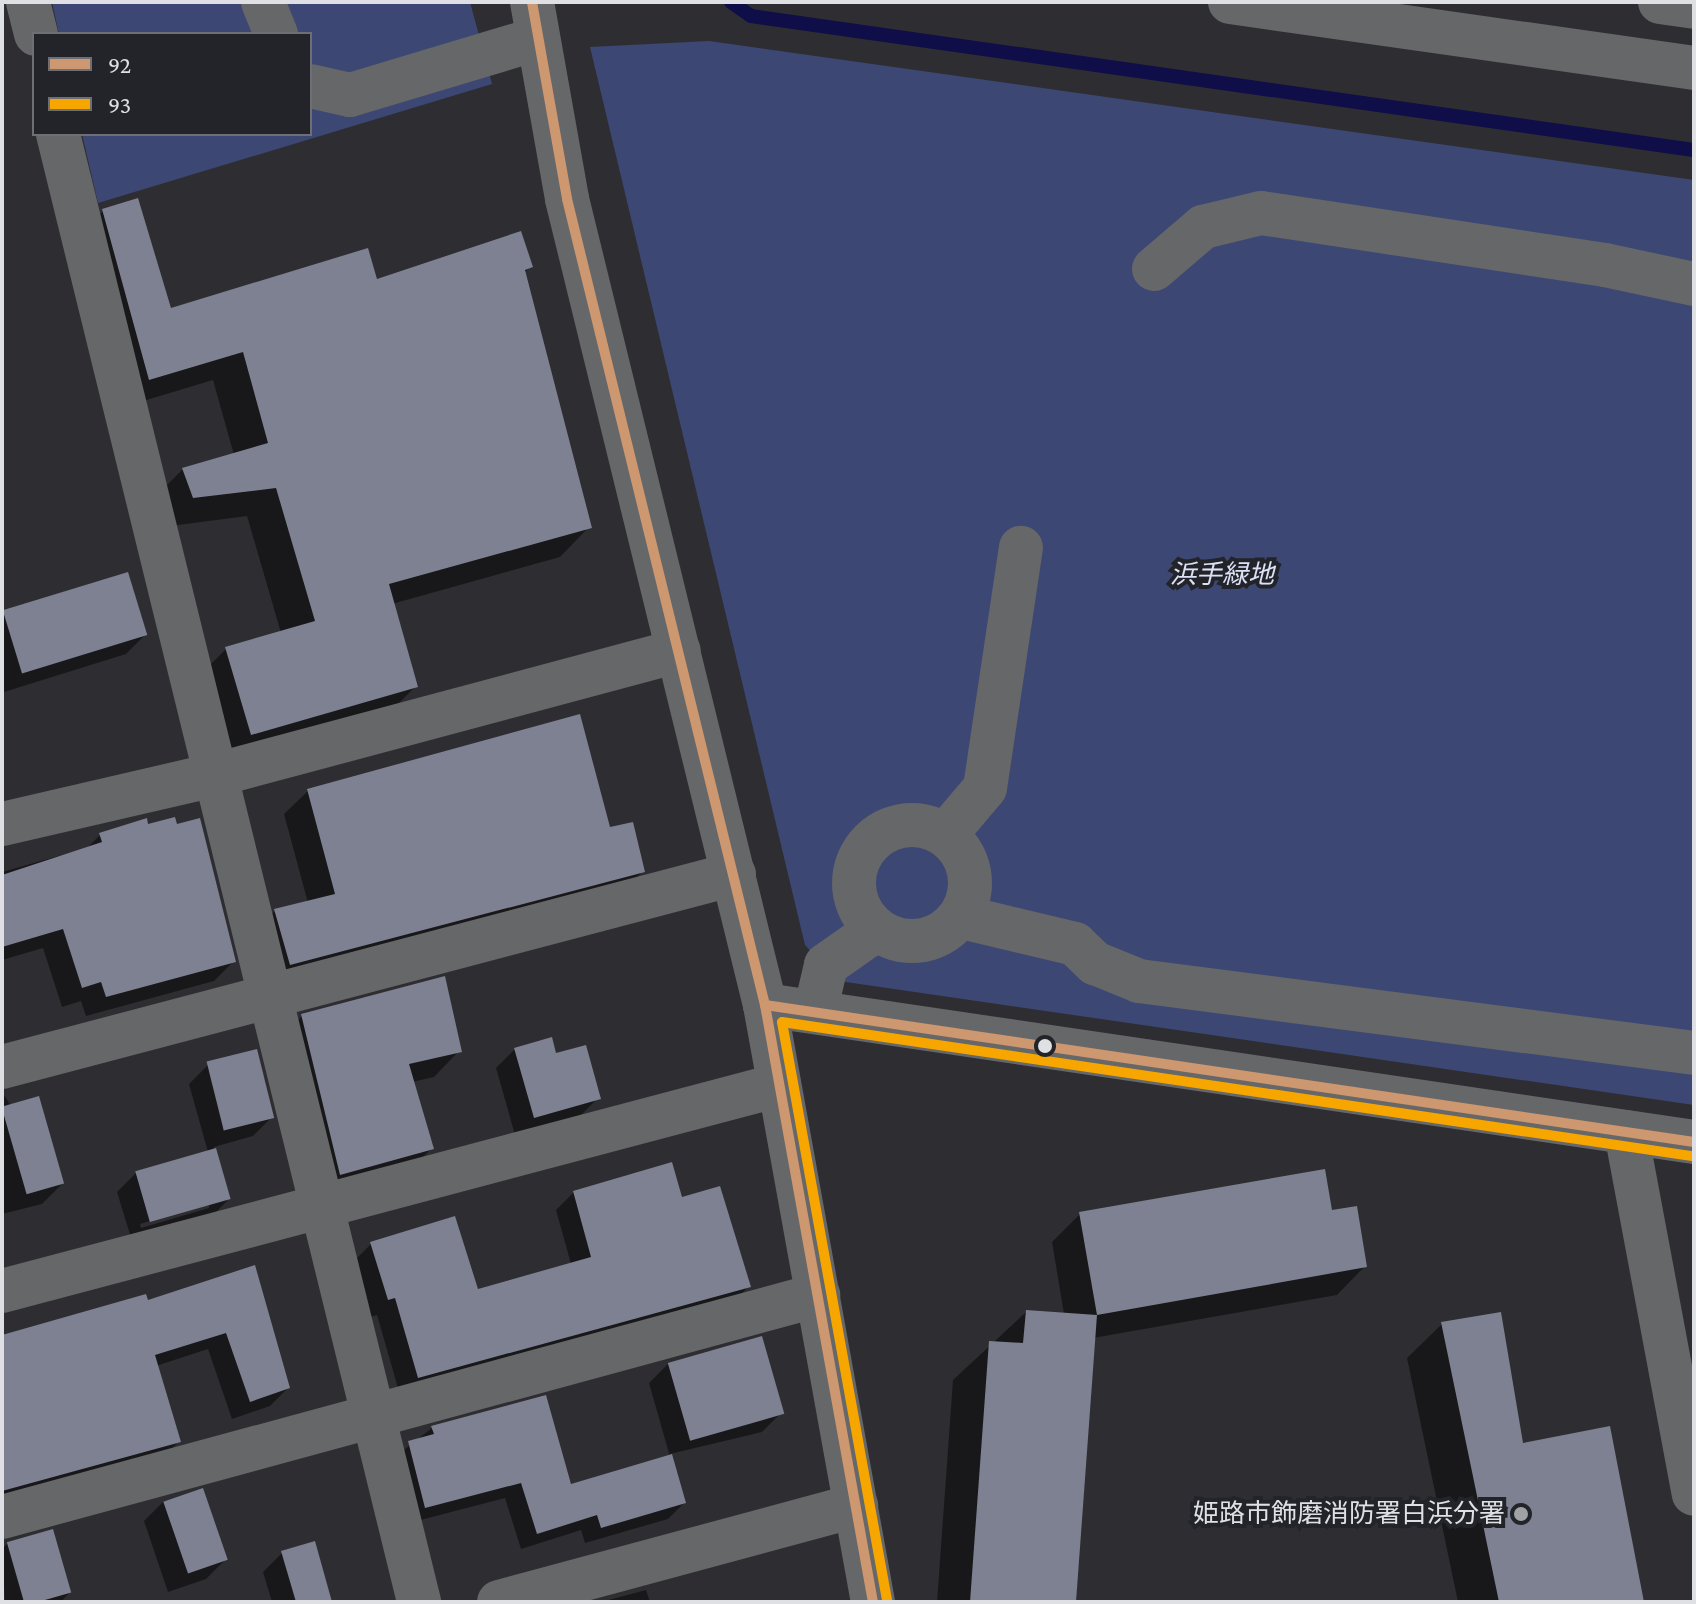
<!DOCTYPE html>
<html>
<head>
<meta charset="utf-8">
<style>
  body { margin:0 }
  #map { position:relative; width:1696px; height:1604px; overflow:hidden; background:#2e2e32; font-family:"Crimson Pro","Noto Sans JP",serif }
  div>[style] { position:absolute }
  .green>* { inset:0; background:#3d4773 }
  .shadow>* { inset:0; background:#0007 }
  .stream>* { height:14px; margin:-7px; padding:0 7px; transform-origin:7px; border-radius:7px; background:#0f0e48 }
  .building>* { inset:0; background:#7d8191; transform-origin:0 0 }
  .minor>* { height:44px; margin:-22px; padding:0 22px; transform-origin:22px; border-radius:22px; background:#666769 }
  .minor>.ring { margin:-22px; padding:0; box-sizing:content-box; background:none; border:44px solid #666769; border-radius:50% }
  .bus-1>* { height:10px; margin:-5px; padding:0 5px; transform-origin:5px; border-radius:5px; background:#cd976f }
  .bus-2>* { height:10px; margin:-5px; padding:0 5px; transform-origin:5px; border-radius:5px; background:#f7a600 }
  .dots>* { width:22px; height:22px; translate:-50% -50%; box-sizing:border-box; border:4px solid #22242a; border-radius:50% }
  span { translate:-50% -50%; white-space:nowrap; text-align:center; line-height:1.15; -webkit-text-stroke:8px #22242a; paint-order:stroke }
  .park-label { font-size:26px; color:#dce1f5; font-style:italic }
  .poi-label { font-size:26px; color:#dfe0e4 }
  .right { translate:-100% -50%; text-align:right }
  .frame { position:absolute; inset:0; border:4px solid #dfe0e4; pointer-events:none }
  .legend { position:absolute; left:32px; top:32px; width:280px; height:104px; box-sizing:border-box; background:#22242a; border:2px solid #6e6f74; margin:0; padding:10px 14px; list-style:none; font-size:24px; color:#dfe0e4 }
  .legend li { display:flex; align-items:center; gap:16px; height:40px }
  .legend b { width:40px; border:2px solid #6e6f74 }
</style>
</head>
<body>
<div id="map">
  <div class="green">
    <i style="clip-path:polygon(52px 2px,470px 2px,492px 84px,98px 203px,82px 134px,310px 134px,310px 34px,59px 34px)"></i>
    <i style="clip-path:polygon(709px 41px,1694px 180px,1694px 1105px,839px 981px,805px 945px,590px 47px)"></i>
  </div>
  <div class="shadow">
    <i style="clip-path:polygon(103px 211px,169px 310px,531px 266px,524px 273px,589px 527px,560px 557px,392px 604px,416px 686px,386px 716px,221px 763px,197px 678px,226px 649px,281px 633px,247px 516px,163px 527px,153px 499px,183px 469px,234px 455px,213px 380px,120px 408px,74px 240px)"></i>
    <i style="clip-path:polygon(4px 612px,145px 635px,126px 654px,4px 692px)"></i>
    <i style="clip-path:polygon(308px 791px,643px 871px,619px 895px,267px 988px,252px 934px,275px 911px,308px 903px,284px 814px)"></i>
    <i style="clip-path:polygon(100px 835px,234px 961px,214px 981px,86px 1016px,81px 1001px,62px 1007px,43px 948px,2px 960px,2px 872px,87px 848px)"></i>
    <i style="clip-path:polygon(302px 1016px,459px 1051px,434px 1077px,412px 1082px,431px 1149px,406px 1174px,315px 1200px,276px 1042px)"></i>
    <i style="clip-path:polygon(515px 1049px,554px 1056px,598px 1098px,579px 1117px,515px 1135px,496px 1068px)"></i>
    <i style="clip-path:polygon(evenodd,256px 1051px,272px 1117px,253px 1136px,214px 1147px,229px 1199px,210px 1218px,132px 1241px,117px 1192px,136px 1173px,208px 1152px,189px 1084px,208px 1065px,256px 1051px,209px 1204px,209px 1208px,141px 1228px,140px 1224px,209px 1204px)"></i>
    <i style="clip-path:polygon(2px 1092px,62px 1184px,42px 1204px,2px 1214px)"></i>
    <i style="clip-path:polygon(574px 1192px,681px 1200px,748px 1287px,731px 1305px,400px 1395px,377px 1315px,370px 1317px,353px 1262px,371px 1244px,476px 1292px,571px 1264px,556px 1210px)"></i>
    <i style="clip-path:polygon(1330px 1212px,1365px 1266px,1337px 1295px,1093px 1338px,1074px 1602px,937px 1602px,953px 1380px,1026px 1312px,1064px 1314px,1052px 1242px,1080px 1214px)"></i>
    <i style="clip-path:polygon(254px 1268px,288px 1388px,270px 1406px,232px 1419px,208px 1349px,156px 1366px,178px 1442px,161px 1460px,2px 1503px,2px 1337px,147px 1302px)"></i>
    <i style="clip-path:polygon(1442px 1324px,1521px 1445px,1642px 1602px,1458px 1602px,1407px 1358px)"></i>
    <i style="clip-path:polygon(668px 1364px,781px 1413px,762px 1432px,670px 1454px,684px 1503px,668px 1519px,585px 1543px,581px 1530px,521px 1549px,505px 1498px,409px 1523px,392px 1459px,432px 1428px,570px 1487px,670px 1457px,649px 1383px)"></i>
    <i style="clip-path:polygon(202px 1491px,225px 1560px,206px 1579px,168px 1592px,144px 1521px,163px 1502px)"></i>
    <i style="clip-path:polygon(8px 1543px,69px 1593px,61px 1602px,5px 1602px,2px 1549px)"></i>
    <i style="clip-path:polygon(282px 1553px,330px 1602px,272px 1602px,263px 1572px)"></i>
    <i style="clip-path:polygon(646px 1590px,650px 1602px,601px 1602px)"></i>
  </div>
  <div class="stream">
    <i style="left:731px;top:2px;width:24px;rotate:35deg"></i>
    <i style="left:751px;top:16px;width:952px;rotate:8.09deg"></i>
  </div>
  <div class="building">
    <i style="clip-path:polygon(138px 198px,171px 308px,368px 248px,377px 279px,521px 231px,533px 267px,525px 270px,592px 528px,389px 584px,418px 687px,251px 735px,225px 647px,315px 621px,276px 488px,193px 498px,182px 468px,268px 443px,243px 352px,149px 380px,102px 209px)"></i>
    <i style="left:128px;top:572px;width:66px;height:131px;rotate:73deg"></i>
    <i style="clip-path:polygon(580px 714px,610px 827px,633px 822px,645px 872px,290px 965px,274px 909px,335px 894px,307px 789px)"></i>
    <i style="clip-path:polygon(175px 817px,177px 824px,200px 818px,236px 962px,106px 997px,101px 982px,82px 988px,63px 929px,2px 947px,2px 875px,102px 842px,99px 833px,147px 818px,148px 824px)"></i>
    <i style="clip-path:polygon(445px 976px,462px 1052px,409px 1064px,434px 1149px,340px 1175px,301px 1014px)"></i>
    <i style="clip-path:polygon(552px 1037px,556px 1053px,586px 1045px,601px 1099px,534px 1118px,514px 1048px)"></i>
    <i style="left:257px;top:1049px;width:71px;height:52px;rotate:76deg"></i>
    <i style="left:39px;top:1096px;width:91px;height:39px;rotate:74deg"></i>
    <i style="left:216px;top:1148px;width:53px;height:84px;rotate:74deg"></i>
    <i style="clip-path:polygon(672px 1162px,682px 1197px,720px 1186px,751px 1287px,418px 1378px,395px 1298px,388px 1300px,370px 1242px,455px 1216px,478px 1289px,591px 1257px,573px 1191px)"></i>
    <i style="clip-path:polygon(1325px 1169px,1332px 1210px,1357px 1206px,1367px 1267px,1097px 1315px,1079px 1212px)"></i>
    <i style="clip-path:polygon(255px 1265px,290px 1388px,250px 1402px,226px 1333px,155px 1355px,181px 1442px,2px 1491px,2px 1335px,146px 1294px,148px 1300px)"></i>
    <i style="clip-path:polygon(1026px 1310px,1097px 1315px,1076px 1602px,970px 1602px,989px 1341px,1023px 1343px)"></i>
    <i style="clip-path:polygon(1501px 1312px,1523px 1443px,1610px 1426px,1644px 1602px,1499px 1602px,1441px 1322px)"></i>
    <i style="left:762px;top:1336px;width:81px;height:98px;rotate:74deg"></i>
    <i style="clip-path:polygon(546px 1395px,571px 1484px,672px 1454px,686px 1503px,601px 1528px,597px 1515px,537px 1534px,521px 1483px,425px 1508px,408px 1441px,434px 1434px,431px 1426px)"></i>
    <i style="left:203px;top:1488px;width:76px;height:42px;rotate:71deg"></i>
    <i style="left:53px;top:1529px;width:66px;height:48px;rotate:74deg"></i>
    <i style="clip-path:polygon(315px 1541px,332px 1602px,296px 1602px,281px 1551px)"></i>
  </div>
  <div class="minor">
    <i style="left:28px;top:2px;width:33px;rotate:76deg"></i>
    <i style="left:263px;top:2px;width:35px;rotate:68deg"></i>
    <i style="left:532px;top:2px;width:200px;rotate:79.9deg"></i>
    <i style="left:567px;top:199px;width:830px;rotate:76.2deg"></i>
    <i style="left:765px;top:1005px;width:607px;rotate:79.75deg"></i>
    <i style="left:1230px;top:2px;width:469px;rotate:8.1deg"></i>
    <i style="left:1660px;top:2px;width:34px;rotate:8deg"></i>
    <i style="left:310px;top:86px;width:41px;rotate:12.7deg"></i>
    <i style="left:350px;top:95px;width:195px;rotate:-16.7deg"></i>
    <i style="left:58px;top:134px;width:1512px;rotate:76.18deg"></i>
    <i style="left:1154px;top:269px;width:65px;rotate:-40.6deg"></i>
    <i style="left:1203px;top:227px;width:60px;rotate:-13.6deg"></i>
    <i style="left:1261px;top:213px;width:348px;rotate:8.6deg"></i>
    <i style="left:1605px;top:265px;width:91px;rotate:12.1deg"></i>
    <i style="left:2px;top:824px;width:219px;rotate:-13deg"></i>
    <i style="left:215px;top:775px;width:480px;rotate:-15deg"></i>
    <i class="ring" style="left:854px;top:825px;width:72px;height:72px"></i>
    <i style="left:946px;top:834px;width:60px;rotate:-49.7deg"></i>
    <i style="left:985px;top:788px;width:243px;rotate:-81.5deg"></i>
    <i style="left:962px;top:917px;width:116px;rotate:13.4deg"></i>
    <i style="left:1075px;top:944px;width:28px;rotate:44deg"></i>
    <i style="left:1095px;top:963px;width:48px;rotate:22.2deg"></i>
    <i style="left:1139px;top:981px;width:560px;rotate:7.39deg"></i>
    <i style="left:765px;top:1005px;width:939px;rotate:8.39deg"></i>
    <i style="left:816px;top:1008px;width:44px;rotate:-76.9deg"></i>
    <i style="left:826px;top:965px;width:61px;rotate:-35deg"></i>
    <i style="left:2px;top:1067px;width:757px;rotate:-14.77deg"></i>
    <i style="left:1626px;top:1132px;width:368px;rotate:79.4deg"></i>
    <i style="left:2px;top:1291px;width:804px;rotate:-14.85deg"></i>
    <i style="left:2px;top:1517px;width:846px;rotate:-15.22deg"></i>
    <i style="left:499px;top:1602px;width:370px;rotate:-15.1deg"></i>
  </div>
  <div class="bus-1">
    <i style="left:532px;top:2px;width:200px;rotate:79.9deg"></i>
    <i style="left:567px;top:199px;width:830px;rotate:76.2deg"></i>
    <i style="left:765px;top:1005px;width:607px;rotate:79.75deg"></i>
    <i style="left:765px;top:1005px;width:939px;rotate:8.39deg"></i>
  </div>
  <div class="bus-2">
    <i style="left:887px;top:1600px;width:587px;rotate:-100.3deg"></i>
    <i style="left:782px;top:1022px;width:920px;rotate:8.38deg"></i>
  </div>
  <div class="dots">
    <i style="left:1045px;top:1046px;background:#dfe0e4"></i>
    <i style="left:1521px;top:1514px;background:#a1a2a6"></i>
  </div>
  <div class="park-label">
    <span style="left:1222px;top:575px">浜手緑地</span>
  </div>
  <div class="poi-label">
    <span class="right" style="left:1505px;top:1514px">姫路市飾磨消防署白浜分署</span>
  </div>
  <div class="frame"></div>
  <ul class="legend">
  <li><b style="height:10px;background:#cd976f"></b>92</li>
  <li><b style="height:10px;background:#f7a600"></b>93</li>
  </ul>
</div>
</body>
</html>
